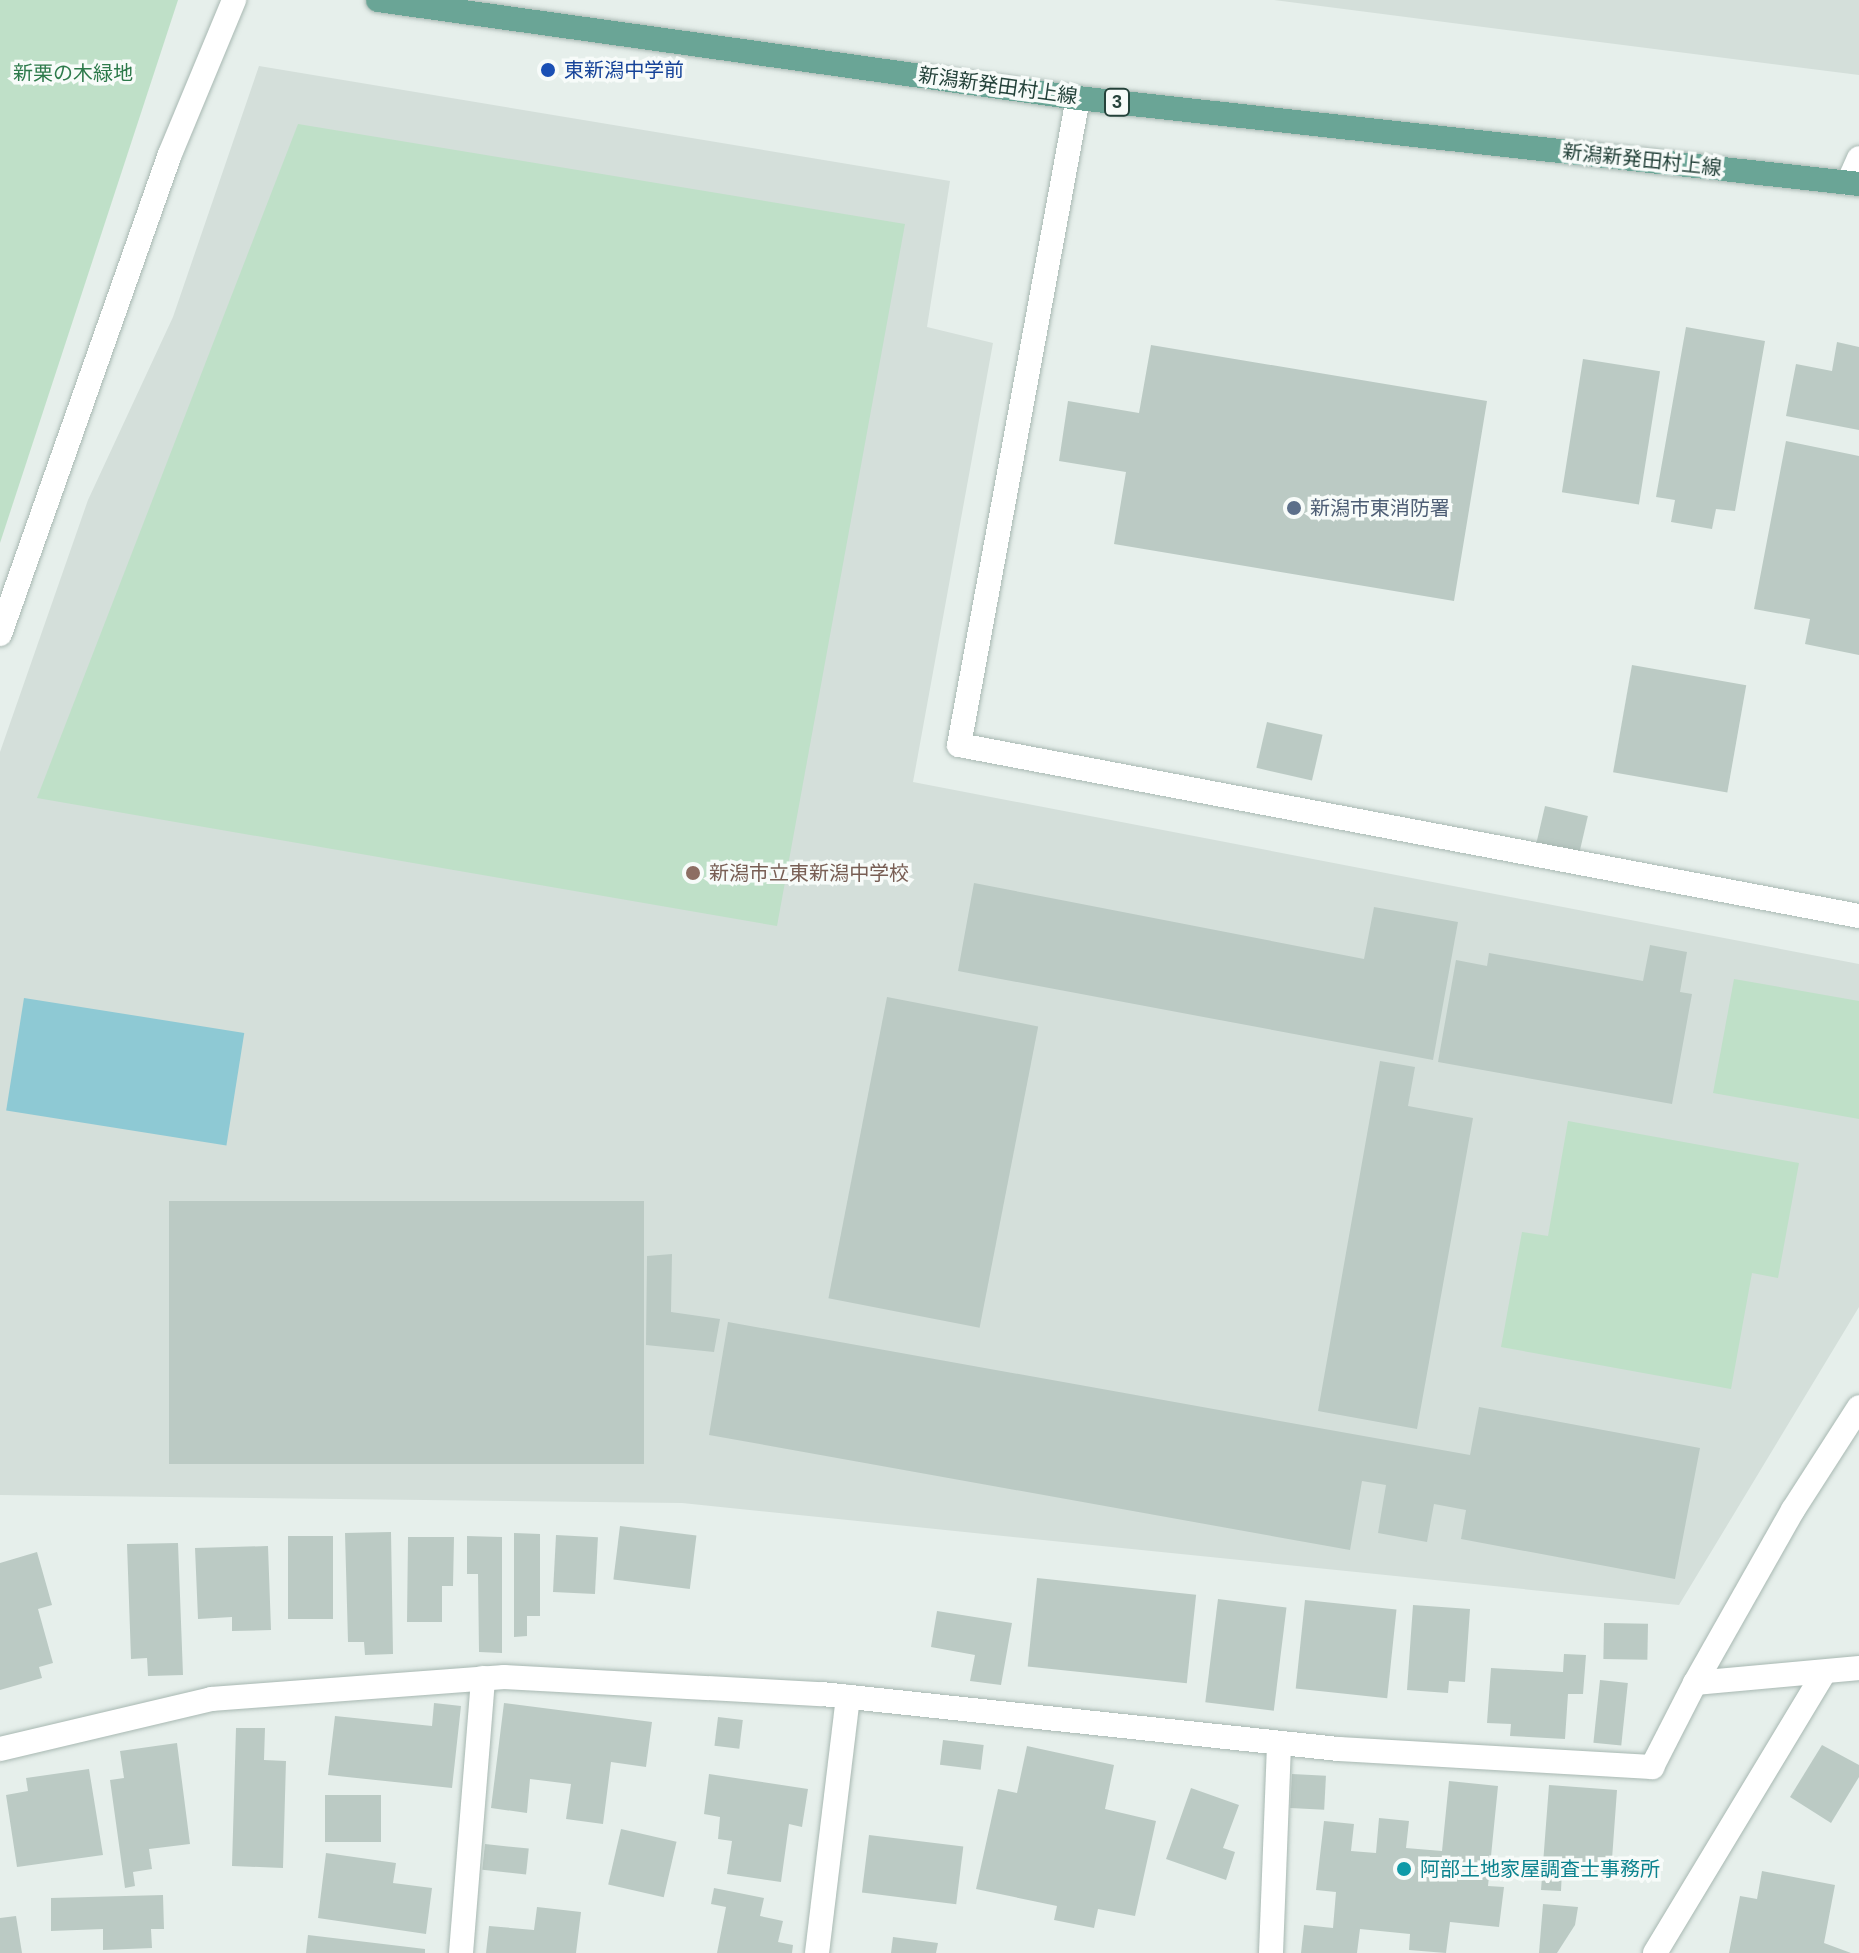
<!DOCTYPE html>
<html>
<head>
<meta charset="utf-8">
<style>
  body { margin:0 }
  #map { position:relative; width:1859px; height:1953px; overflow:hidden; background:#e6efeb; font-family:Arial,"Noto Sans JP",sans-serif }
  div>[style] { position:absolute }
  .built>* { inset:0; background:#d4dfda }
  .green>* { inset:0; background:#bfe0c8 }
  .water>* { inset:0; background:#8ec9d4; transform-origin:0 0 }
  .building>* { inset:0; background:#bbcac4; transform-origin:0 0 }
  .roads { filter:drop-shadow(0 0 2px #a8b8b2) drop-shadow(0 0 2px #a8b8b2) }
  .lane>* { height:24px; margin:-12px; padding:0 12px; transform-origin:12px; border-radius:12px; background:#fff }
  .street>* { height:24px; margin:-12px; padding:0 12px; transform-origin:12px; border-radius:12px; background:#fff }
  .primary>* { height:24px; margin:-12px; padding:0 12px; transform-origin:12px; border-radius:12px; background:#6aa596 }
  .dots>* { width:22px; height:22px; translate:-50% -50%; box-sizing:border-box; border:4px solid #f7fbf9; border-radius:50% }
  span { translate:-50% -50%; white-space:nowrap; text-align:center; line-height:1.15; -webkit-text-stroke:7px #f7fbf9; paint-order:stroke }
  .shield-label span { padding:2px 6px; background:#f7fbf9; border:2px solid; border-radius:6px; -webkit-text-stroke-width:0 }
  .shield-label { font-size:18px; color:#24423a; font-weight:700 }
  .transit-label { font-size:20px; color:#164399 }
  .left { translate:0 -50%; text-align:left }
  .park-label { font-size:20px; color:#2d7a4b }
  .street-label { font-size:20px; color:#24423a }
  .service-label { font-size:20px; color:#4e5e75 }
  .education-label { font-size:20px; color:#785e54 }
  .culture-label { font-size:20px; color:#0d838f }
</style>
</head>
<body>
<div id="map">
  <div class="built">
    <i style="clip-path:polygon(1274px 0,1859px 0,1859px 75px,1576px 39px)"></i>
    <i style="clip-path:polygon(259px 66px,950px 181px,927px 327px,993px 343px,913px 782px,1859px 964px,1859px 1307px,1679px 1605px,682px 1503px,0 1495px,0 752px,88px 500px,173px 317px)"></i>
  </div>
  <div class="green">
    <i style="clip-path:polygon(0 0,178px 0,0 543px)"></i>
    <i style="clip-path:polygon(298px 124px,905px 224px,777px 926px,37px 798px)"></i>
    <i style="clip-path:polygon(1734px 979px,1859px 1001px,1859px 1119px,1713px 1093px)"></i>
    <i style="clip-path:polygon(1568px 1121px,1799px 1163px,1778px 1278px,1752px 1273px,1731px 1389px,1501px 1347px,1522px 1232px,1548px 1236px)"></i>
  </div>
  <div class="water">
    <i style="left:24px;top:998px;width:223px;height:114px;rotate:9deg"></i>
  </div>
  <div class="building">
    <i style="clip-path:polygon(1686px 327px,1765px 341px,1735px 511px,1716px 509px,1712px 529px,1671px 522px,1675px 500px,1656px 497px)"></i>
    <i style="clip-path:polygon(1837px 342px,1859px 347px,1859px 430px,1786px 416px,1796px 364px,1832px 371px)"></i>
    <i style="clip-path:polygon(1151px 345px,1487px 401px,1454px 601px,1114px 544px,1126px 472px,1059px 461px,1068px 401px,1139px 413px)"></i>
    <i style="left:1583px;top:359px;width:78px;height:135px;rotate:9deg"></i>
    <i style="clip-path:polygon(1786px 441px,1859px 456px,1859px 655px,1805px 644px,1810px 619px,1754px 609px)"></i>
    <i style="left:1632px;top:665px;width:116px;height:109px;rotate:10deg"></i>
    <i style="left:1267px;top:722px;width:57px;height:47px;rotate:13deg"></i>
    <i style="left:1545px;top:806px;width:44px;height:38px;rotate:13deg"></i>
    <i style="clip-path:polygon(974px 883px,1364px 959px,1374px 907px,1458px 922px,1433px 1060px,958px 971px)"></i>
    <i style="clip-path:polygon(1650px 945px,1687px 952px,1680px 992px,1692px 994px,1672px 1104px,1438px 1062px,1456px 960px,1487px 966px,1489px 953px,1643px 981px)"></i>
    <i style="left:887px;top:997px;width:154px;height:307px;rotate:11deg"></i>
    <i style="clip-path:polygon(1380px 1061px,1415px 1067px,1408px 1106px,1473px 1118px,1417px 1429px,1318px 1411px)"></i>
    <i style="left:169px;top:1201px;width:475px;height:263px"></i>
    <i style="clip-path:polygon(672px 1254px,671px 1312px,720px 1319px,714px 1352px,646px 1345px,647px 1256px)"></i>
    <i style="clip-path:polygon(728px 1322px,1470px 1455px,1479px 1407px,1700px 1448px,1675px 1579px,1461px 1539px,1466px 1510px,1434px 1504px,1427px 1542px,1378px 1533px,1386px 1485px,1362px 1481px,1350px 1550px,709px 1435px)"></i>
    <i style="left:620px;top:1526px;width:77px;height:54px;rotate:7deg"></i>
    <i style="clip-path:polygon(391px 1532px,393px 1654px,365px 1655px,364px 1642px,348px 1642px,345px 1533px)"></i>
    <i style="clip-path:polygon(514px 1533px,540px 1534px,540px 1616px,527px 1616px,527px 1636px,514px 1637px)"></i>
    <i style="left:556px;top:1535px;width:42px;height:57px;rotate:3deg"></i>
    <i style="left:288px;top:1536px;width:45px;height:83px"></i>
    <i style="clip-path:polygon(467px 1536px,502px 1537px,502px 1653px,479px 1652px,478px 1574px,467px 1574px)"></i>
    <i style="clip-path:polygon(408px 1537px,454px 1537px,453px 1586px,442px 1586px,442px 1622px,407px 1622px)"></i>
    <i style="clip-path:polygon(178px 1543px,183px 1675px,148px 1676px,147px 1658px,131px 1659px,127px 1544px)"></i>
    <i style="clip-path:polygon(268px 1546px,271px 1630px,232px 1631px,232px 1617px,198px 1619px,195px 1548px)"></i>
    <i style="clip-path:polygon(37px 1552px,52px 1605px,38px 1609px,53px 1663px,39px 1667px,42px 1678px,0 1690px,0 1563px)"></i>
    <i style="left:1037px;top:1578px;width:160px;height:89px;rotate:6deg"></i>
    <i style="left:1218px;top:1599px;width:69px;height:104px;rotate:7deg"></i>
    <i style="left:1305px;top:1600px;width:92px;height:89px;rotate:6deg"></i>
    <i style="clip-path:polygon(1413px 1605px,1470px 1609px,1465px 1682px,1449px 1681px,1448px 1693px,1407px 1690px)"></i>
    <i style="clip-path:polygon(937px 1611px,1012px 1623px,1001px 1685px,970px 1681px,975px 1655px,931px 1647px)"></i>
    <i style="left:1604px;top:1623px;width:44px;height:36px;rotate:1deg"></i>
    <i style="clip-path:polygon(1564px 1654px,1586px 1655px,1583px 1694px,1568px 1694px,1565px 1739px,1510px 1736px,1511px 1724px,1487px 1723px,1491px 1668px,1563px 1672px)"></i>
    <i style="left:1600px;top:1680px;width:28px;height:63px;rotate:6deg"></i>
    <i style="clip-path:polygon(434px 1703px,461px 1706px,452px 1788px,328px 1775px,335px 1716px,432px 1726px)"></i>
    <i style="clip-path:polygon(504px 1703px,652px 1722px,646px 1767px,611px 1762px,603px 1824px,566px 1819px,571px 1784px,530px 1779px,527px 1813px,491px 1808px)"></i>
    <i style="left:718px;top:1717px;width:25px;height:29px;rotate:7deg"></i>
    <i style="clip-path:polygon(236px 1728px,265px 1728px,264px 1760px,286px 1761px,283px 1868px,232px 1866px)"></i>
    <i style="left:943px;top:1740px;width:41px;height:25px;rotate:7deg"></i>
    <i style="clip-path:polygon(177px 1743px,190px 1844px,149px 1849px,152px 1869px,133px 1872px,135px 1886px,125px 1888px,110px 1780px,124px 1778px,120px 1751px)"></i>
    <i style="clip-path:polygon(1822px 1745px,1859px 1765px,1859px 1777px,1831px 1823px,1790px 1797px)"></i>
    <i style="clip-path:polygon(1027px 1746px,1114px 1765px,1105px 1809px,1156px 1821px,1135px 1916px,1098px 1909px,1094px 1928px,1054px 1920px,1057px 1906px,976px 1889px,998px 1789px,1017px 1793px)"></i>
    <i style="clip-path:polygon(89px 1769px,103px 1855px,17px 1867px,6px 1795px,28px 1791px,26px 1778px)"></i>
    <i style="clip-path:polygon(709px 1774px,808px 1789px,802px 1827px,789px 1824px,781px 1882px,727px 1874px,732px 1841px,718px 1839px,720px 1817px,704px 1814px)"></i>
    <i style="left:1292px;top:1774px;width:34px;height:34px;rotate:3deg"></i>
    <i style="clip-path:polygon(1449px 1781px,1498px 1786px,1488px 1886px,1504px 1887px,1499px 1927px,1450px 1922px,1446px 1953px,1409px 1950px,1410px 1934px,1360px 1929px,1357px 1953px,1301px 1953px,1304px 1925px,1333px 1928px,1336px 1892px,1316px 1890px,1324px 1821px,1354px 1824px,1351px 1851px,1376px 1853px,1379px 1818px,1409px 1821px,1406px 1848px,1442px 1851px)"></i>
    <i style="clip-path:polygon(1549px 1785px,1617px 1790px,1611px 1873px,1562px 1870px,1561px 1891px,1541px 1890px)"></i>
    <i style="clip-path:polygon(1191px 1788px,1239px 1805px,1223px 1848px,1235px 1852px,1226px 1880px,1166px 1859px)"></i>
    <i style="left:325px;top:1795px;width:56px;height:47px"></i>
    <i style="left:621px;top:1829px;width:57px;height:57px;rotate:13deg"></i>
    <i style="left:869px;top:1835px;width:95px;height:58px;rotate:7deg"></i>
    <i style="left:485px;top:1844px;width:44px;height:26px;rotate:6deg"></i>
    <i style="clip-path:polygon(326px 1853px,396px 1863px,393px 1883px,432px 1888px,426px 1934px,318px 1918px)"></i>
    <i style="clip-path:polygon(1762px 1871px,1835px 1885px,1824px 1943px,1851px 1953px,1729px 1953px,1740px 1896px,1757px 1899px)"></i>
    <i style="clip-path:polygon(714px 1888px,764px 1898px,760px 1916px,783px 1921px,778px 1942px,793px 1945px,792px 1953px,717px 1953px,726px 1907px,711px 1904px)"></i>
    <i style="clip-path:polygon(163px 1895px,164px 1929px,151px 1929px,152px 1948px,103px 1950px,103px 1929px,51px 1931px,51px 1898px)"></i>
    <i style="clip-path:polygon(1543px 1904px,1578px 1907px,1575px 1925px,1557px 1953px,1539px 1953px)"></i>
    <i style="clip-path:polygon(537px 1907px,581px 1912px,576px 1953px,486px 1953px,489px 1926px,534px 1930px)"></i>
    <i style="clip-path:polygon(16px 1916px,22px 1953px,0 1953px,0 1918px)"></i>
    <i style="clip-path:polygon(308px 1935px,425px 1949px,425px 1953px,306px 1953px)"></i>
    <i style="clip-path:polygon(893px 1937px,938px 1943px,936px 1953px,891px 1953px)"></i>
  </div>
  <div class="roads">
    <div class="lane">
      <i style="left:1848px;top:183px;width:27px;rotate:-66deg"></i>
    </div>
    <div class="street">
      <i style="left:1078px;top:98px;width:658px;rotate:100.42deg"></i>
      <i style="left:959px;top:745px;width:916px;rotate:10.76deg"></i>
      <i style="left:0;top:634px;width:509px;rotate:-70.5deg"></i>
      <i style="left:170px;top:154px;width:167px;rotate:-67.4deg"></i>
      <i style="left:1695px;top:1683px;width:199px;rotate:-60.5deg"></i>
      <i style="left:1793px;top:1510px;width:122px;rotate:-57.3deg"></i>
      <i style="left:0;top:1749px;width:217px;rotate:-13.3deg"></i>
      <i style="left:211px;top:1699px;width:294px;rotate:-4.3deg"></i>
      <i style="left:504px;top:1677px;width:318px;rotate:3.1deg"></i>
      <i style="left:822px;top:1694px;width:519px;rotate:6.08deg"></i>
      <i style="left:1338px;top:1749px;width:315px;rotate:3.3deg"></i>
      <i style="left:1652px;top:1767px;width:94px;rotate:-62.9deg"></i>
      <i style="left:1695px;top:1683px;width:165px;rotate:-5.2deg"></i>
      <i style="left:461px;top:1953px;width:276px;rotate:-85.4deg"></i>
      <i style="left:817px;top:1953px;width:258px;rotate:-83.1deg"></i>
      <i style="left:1271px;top:1953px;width:210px;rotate:-87.8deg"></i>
      <i style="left:1655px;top:1953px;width:323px;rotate:-58.9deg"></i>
    </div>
    <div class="primary">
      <i style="left:378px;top:0;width:707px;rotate:7.97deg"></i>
      <i style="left:1078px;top:98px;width:786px;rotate:6.28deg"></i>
    </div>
  </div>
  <div class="dots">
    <i style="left:548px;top:70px;background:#1a4fb4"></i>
    <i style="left:1294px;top:508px;background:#5c6f8a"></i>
    <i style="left:693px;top:873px;background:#8d6e63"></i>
    <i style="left:1404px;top:1869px;background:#0f9aa8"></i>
  </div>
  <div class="shield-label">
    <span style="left:1117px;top:102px">3</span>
  </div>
  <div class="transit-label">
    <span class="left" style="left:564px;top:70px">東新潟中学前</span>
  </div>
  <div class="park-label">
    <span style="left:73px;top:73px">新栗の木緑地</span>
  </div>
  <div class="street-label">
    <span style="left:998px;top:86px;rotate:8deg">新潟新発田村上線</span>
    <span style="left:1642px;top:160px;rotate:6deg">新潟新発田村上線</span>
  </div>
  <div class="service-label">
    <span class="left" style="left:1310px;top:508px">新潟市東消防署</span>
  </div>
  <div class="education-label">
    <span class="left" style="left:709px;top:873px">新潟市立東新潟中学校</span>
  </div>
  <div class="culture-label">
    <span class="left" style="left:1420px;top:1869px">阿部土地家屋調査士事務所</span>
  </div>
</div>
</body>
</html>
